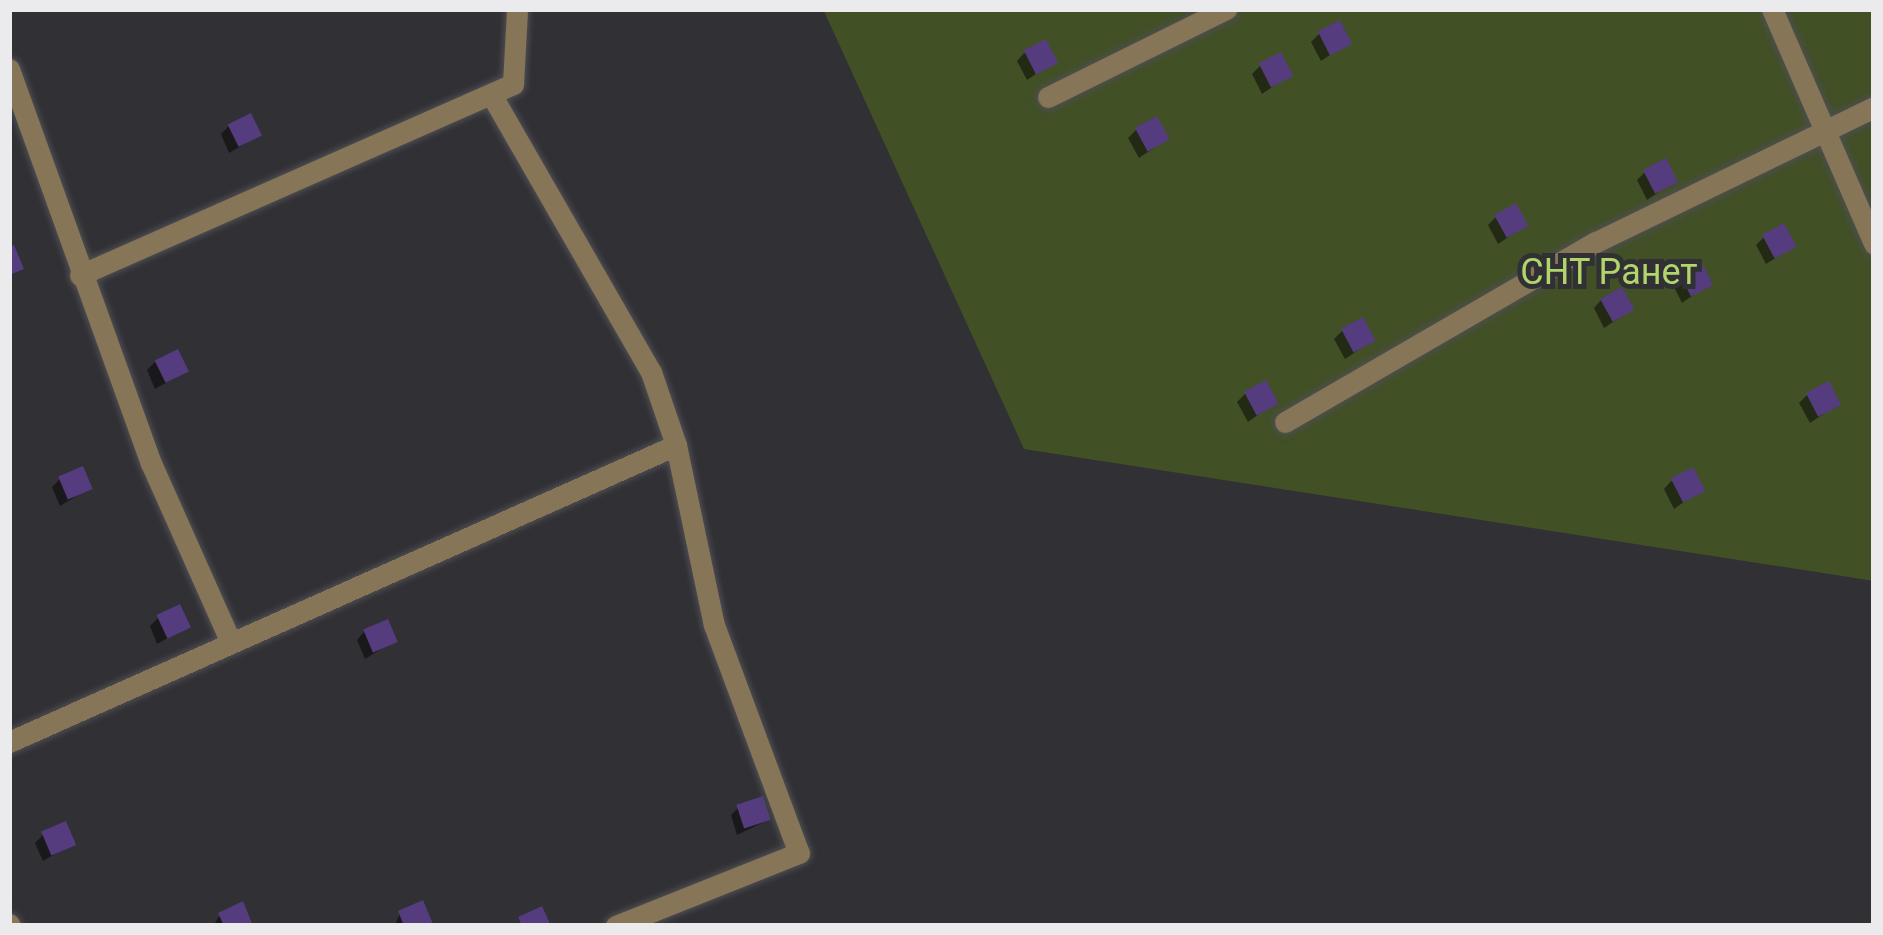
<!DOCTYPE html>
<html>
<head>
<meta charset="utf-8">
<style>
  body { margin:0 }
  #map { position:relative; width:1883px; height:935px; overflow:hidden; background:#303035; font-family:Roboto,sans-serif }
  div>[style] { position:absolute }
  .green>* { inset:0; background:#425026 }
  .shadow>* { inset:0; background:#0007 }
  .building>* { inset:0; background:#543c7e; transform-origin:0 0 }
  .roads { filter:drop-shadow(0 0 3px #4e4e53) drop-shadow(0 0 3px #4e4e53) }
  .service>* { height:21px; margin:-10.5px; padding:0 10.5px; transform-origin:10.5px; border-radius:10.5px; background:#867657 }
  span { translate:-50% -50%; white-space:nowrap; text-align:center; line-height:1.15; -webkit-text-stroke:10px #303035; paint-order:stroke }
  .park-label { font-size:36px; color:#b1d46b }
  .frame { position:absolute; inset:0; border:12px solid #ebebee; pointer-events:none }
</style>
</head>
<body>
<div id="map">
  <div class="green">
    <i style="clip-path:polygon(823px 9px,1874px 9px,1874px 581px,1024px 449px)"></i>
  </div>
  <div class="shadow">
    <i style="clip-path:polygon(1319px 34px,1348px 43px,1321px 61px,1311px 42px)"></i>
    <i style="clip-path:polygon(1024px 53px,1054px 62px,1027px 80px,1017px 61px)"></i>
    <i style="clip-path:polygon(1260px 66px,1290px 75px,1262px 94px,1252px 74px)"></i>
    <i style="clip-path:polygon(229px 126px,258px 136px,229px 153px,221px 134px)"></i>
    <i style="clip-path:polygon(1136px 130px,1166px 140px,1139px 158px,1128px 138px)"></i>
    <i style="clip-path:polygon(1645px 172px,1675px 181px,1647px 200px,1637px 180px)"></i>
    <i style="clip-path:polygon(1496px 217px,1525px 226px,1498px 244px,1488px 225px)"></i>
    <i style="clip-path:polygon(1764px 237px,1793px 247px,1766px 264px,1756px 245px)"></i>
    <i style="clip-path:polygon(1680px 275px,1709px 284px,1682px 303px,1672px 283px)"></i>
    <i style="clip-path:polygon(1601px 300px,1631px 310px,1604px 328px,1594px 308px)"></i>
    <i style="clip-path:polygon(1342px 331px,1372px 341px,1345px 359px,1334px 339px)"></i>
    <i style="clip-path:polygon(155px 362px,185px 372px,155px 389px,147px 370px)"></i>
    <i style="clip-path:polygon(1245px 394px,1275px 403px,1248px 422px,1237px 402px)"></i>
    <i style="clip-path:polygon(1807px 395px,1837px 405px,1810px 423px,1799px 403px)"></i>
    <i style="clip-path:polygon(60px 479px,90px 488px,60px 506px,52px 487px)"></i>
    <i style="clip-path:polygon(1671px 481px,1701px 490px,1674px 509px,1664px 489px)"></i>
    <i style="clip-path:polygon(158px 618px,187px 627px,157px 644px,150px 626px)"></i>
    <i style="clip-path:polygon(364px 632px,394px 641px,365px 659px,357px 640px)"></i>
    <i style="clip-path:polygon(739px 807px,768px 820px,737px 835px,731px 815px)"></i>
    <i style="clip-path:polygon(43px 835px,72px 844px,43px 861px,35px 843px)"></i>
    <i style="clip-path:polygon(400px 914px,429px 923px,394px 926px)"></i>
    <i style="clip-path:polygon(220px 915px,248px 926px,213px 926px)"></i>
  </div>
  <div class="building">
    <i style="left:1340px;top:20px;width:27px;height:25px;rotate:63deg"></i>
    <i style="left:1046px;top:39px;width:27px;height:25px;rotate:63deg"></i>
    <i style="left:1281px;top:52px;width:27px;height:25px;rotate:63deg"></i>
    <i style="left:251px;top:113px;width:25px;height:26px;rotate:64deg"></i>
    <i style="left:1157px;top:116px;width:27px;height:25px;rotate:62deg"></i>
    <i style="left:1666px;top:158px;width:27px;height:26px;rotate:63deg"></i>
    <i style="left:1516px;top:203px;width:26px;height:25px;rotate:61deg"></i>
    <i style="left:1784px;top:223px;width:27px;height:25px;rotate:62deg"></i>
    <i style="clip-path:polygon(14px 245px,24px 269px,9px 275px,9px 247px)"></i>
    <i style="left:1701px;top:261px;width:27px;height:25px;rotate:63deg"></i>
    <i style="left:1622px;top:287px;width:26px;height:25px;rotate:61deg"></i>
    <i style="left:1363px;top:317px;width:27px;height:25px;rotate:62deg"></i>
    <i style="left:178px;top:349px;width:25px;height:26px;rotate:64deg"></i>
    <i style="left:1266px;top:380px;width:27px;height:25px;rotate:62deg"></i>
    <i style="left:1829px;top:381px;width:27px;height:26px;rotate:63deg"></i>
    <i style="left:83px;top:466px;width:25px;height:27px;rotate:67deg"></i>
    <i style="left:1693px;top:467px;width:27px;height:25px;rotate:63deg"></i>
    <i style="left:180px;top:604px;width:26px;height:26px;rotate:65deg"></i>
    <i style="left:388px;top:619px;width:25px;height:27px;rotate:67deg"></i>
    <i style="left:763px;top:796px;width:25px;height:28px;rotate:72deg"></i>
    <i style="left:66px;top:821px;width:26px;height:27px;rotate:67deg"></i>
    <i style="clip-path:polygon(423px 900px,433px 924px,404px 926px,398px 911px)"></i>
    <i style="clip-path:polygon(243px 901px,253px 926px,224px 926px,218px 913px)"></i>
    <i style="clip-path:polygon(542px 906px,551px 926px,522px 926px,518px 917px)"></i>
  </div>
  <div class="roads">
    <div class="service">
      <i style="left:1772px;top:9px;width:256px;rotate:66.5deg"></i>
      <i style="left:9px;top:69px;width:419px;rotate:70.2deg"></i>
      <i style="left:151px;top:463px;width:197px;rotate:66deg"></i>
      <i style="left:491px;top:94px;width:321px;rotate:60.1deg"></i>
      <i style="left:651px;top:372px;width:77px;rotate:71.1deg"></i>
      <i style="left:676px;top:445px;width:184px;rotate:78.1deg"></i>
      <i style="left:714px;top:625px;width:243px;rotate:69.6deg"></i>
      <i style="left:799px;top:853px;width:197px;rotate:158.3deg"></i>
      <i style="left:1048px;top:97px;width:199px;rotate:-26.3deg"></i>
      <i style="left:80px;top:275px;width:473px;rotate:-23.8deg"></i>
      <i style="left:513px;top:84px;width:75px;rotate:-86.9deg"></i>
      <i style="left:1285px;top:422px;width:359px;rotate:-30.1deg"></i>
      <i style="left:1596px;top:242px;width:309px;rotate:-25.9deg"></i>
      <i style="left:9px;top:742px;width:730px;rotate:-24deg"></i>
      <i style="left:9px;top:924px;width:2px;rotate:63deg"></i>
    </div>
  </div>
  <div class="park-label">
    <span style="left:1609px;top:273px">СНТ Ранет</span>
  </div>
  <div class="frame"></div>
</div>
</body>
</html>
